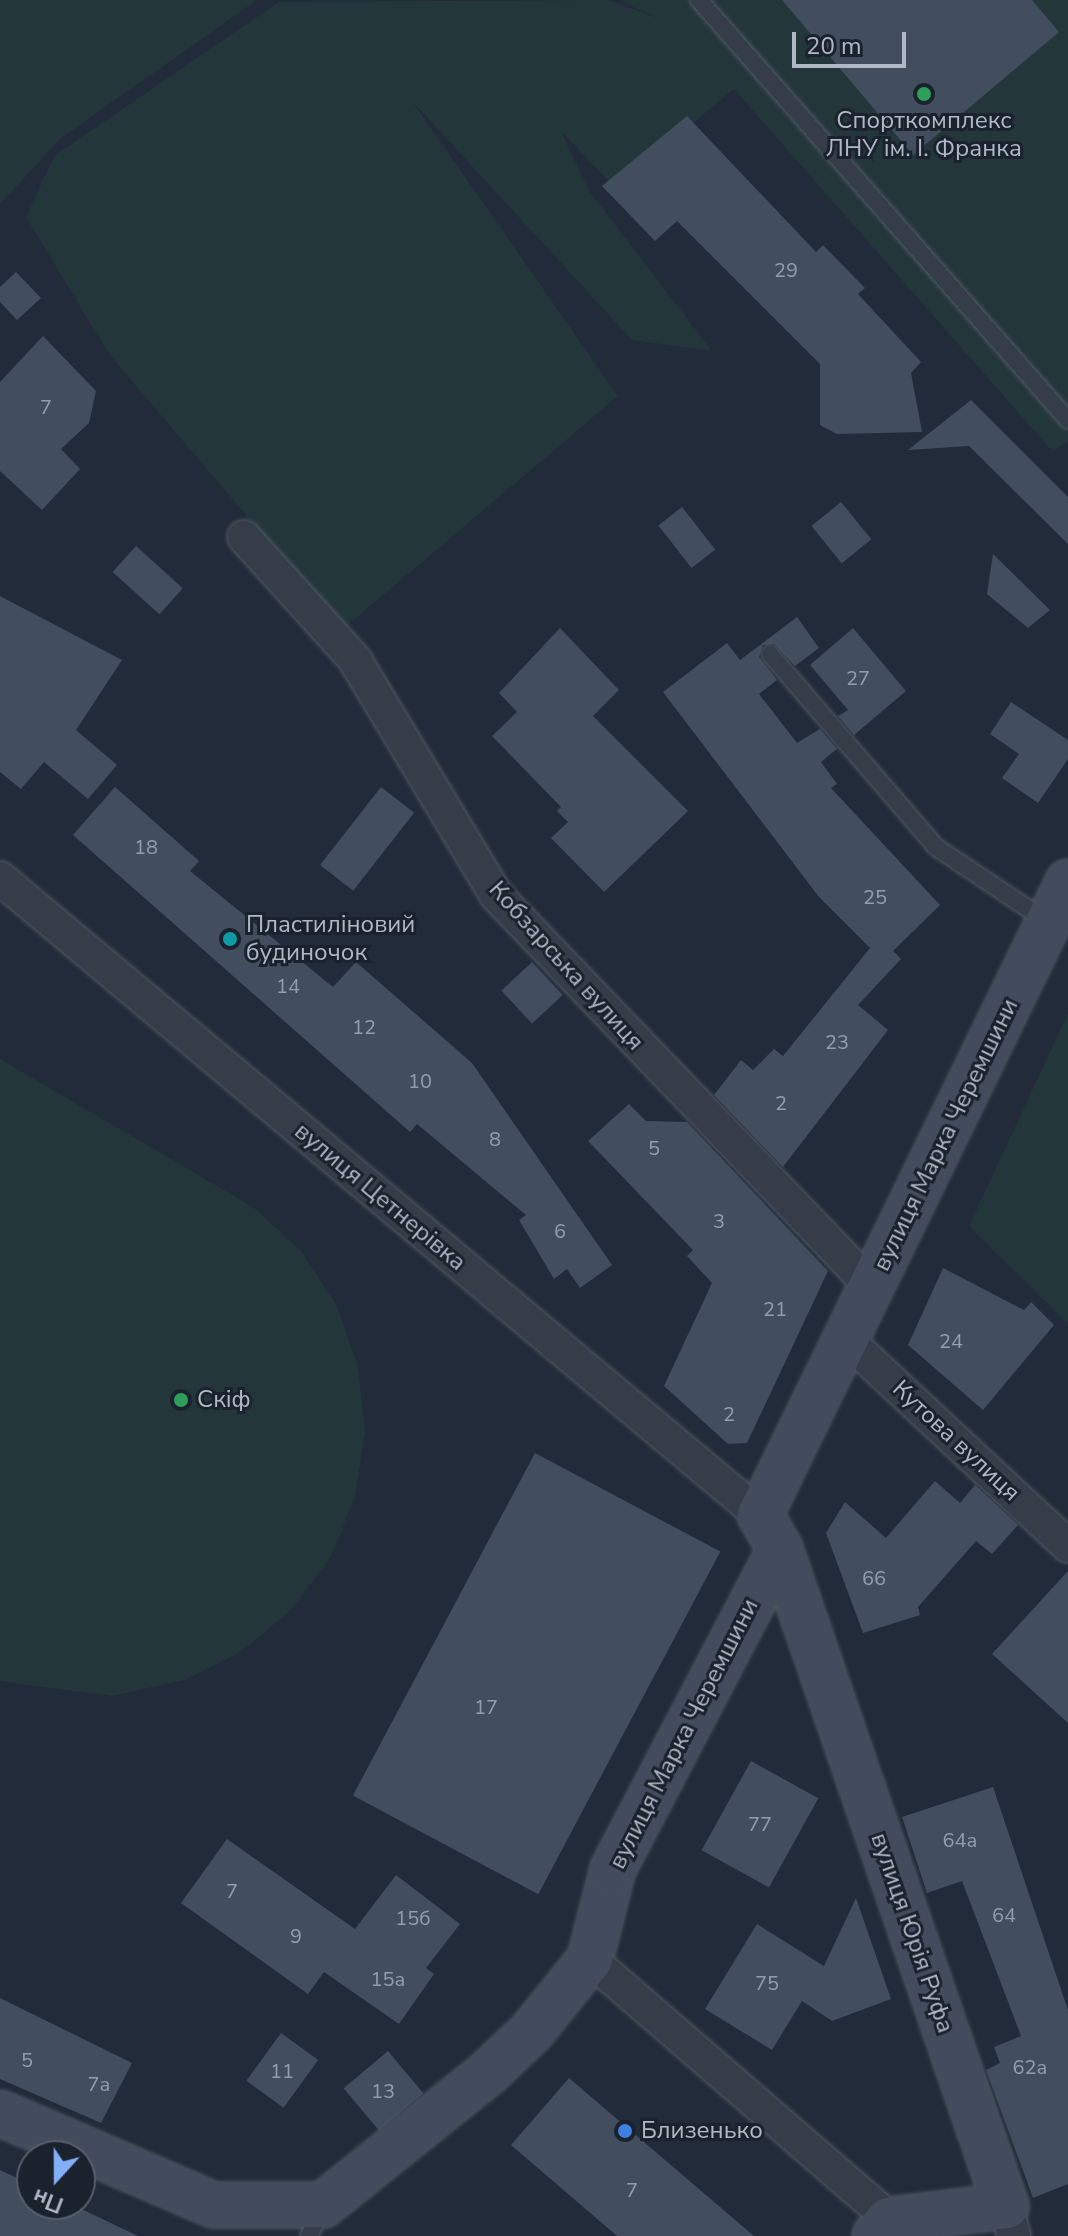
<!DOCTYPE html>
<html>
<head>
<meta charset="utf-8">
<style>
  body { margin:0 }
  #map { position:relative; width:1068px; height:2236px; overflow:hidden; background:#212b39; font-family:"Nunito Sans",sans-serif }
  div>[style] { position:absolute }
  .green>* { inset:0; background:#23373a }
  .building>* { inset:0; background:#424e5e; transform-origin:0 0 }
  .roads { filter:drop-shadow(0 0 2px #505864) drop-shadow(0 0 2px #505864) }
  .lane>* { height:16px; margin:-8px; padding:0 8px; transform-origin:8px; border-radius:8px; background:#353d49 }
  .street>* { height:32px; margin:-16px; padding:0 16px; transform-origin:16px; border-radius:16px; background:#353d49 }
  .secondary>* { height:44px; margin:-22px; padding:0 22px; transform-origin:22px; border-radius:22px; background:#434c5c }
  .dots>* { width:22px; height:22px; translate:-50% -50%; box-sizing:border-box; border:4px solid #1a222e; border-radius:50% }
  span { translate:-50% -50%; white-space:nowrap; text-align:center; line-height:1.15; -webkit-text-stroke:6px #1a222e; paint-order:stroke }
  .number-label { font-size:20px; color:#949eab }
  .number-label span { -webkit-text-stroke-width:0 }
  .poi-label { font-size:24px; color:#b0b8c5 }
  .left { translate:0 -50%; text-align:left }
  .street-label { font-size:24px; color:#b0b8c5 }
  .north { position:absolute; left:16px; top:2140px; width:80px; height:80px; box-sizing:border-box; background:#1a222e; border:2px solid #565e6a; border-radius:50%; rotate:201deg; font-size:22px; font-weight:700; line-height:32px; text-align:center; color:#b0b8c5 }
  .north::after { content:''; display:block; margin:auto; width:28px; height:36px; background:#83aff7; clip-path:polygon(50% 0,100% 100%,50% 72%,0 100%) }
  .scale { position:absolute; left:792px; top:32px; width:114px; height:36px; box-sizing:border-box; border:4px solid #b0b8c5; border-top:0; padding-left:10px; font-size:24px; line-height:28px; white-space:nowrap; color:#b0b8c5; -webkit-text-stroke:6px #1a222e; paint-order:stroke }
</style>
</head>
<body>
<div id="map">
  <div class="green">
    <i style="clip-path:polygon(0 0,257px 0,61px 138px,0 204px)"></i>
    <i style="clip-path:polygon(608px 0,661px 19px,619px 0,1068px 0,1068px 442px,1052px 451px,734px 89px,615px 188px,560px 130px,590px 192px,712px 351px,632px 340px,412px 101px,618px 396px,343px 629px,109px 354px,26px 217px,54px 156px,279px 2px)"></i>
    <i style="clip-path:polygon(1068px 1013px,1068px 1324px,969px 1226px)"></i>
    <i style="clip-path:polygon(0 1059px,253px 1207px,301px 1251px,337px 1306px,358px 1367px,365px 1432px,355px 1497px,331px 1557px,292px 1609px,242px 1651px,184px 1680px,112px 1696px,0 1681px)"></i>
  </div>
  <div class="building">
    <i style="clip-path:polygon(782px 0,1032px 0,1059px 32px,913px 155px)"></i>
    <i style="clip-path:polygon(687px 116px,816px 252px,823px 245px,865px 288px,858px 294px,921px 362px,911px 373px,922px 432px,837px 434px,820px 425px,820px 364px,677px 221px,655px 241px,602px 186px)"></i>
    <i style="clip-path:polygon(16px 272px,41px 298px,17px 320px,0 302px,0 287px)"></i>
    <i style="clip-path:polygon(43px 336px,96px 391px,89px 423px,61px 449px,80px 469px,42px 510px,0 471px,0 382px)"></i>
    <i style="clip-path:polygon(971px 400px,1068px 497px,1068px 544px,969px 446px,908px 450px)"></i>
    <i style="left:841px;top:502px;width:48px;height:38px;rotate:51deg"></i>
    <i style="left:682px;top:507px;width:54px;height:30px;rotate:52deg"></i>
    <i style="left:136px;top:546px;width:63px;height:35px;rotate:42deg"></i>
    <i style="clip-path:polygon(993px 554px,1050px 610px,1028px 628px,987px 594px)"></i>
    <i style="clip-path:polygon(0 596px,122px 660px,76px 730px,117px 765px,88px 799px,44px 762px,21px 789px,0 772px)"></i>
    <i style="clip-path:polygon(797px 617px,819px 648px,795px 666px,774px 644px,763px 645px,759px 657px,777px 680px,759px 694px,797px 743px,820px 729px,837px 749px,821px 762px,837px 784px,831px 788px,940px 905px,893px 951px,901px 959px,858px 1005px,888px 1030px,783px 1167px,714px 1095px,741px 1060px,753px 1070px,774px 1049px,783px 1056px,870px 948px,819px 897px,663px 692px,727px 643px,740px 660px)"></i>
    <i style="clip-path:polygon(560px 628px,619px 690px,593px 716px,688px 811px,604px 892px,551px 838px,568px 822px,557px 811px,561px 807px,492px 736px,517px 712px,499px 693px)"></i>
    <i style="clip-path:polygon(853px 628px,906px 691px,854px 735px,838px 716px,848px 710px,810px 665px)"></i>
    <i style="clip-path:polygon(1011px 702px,1068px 740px,1068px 759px,1038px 803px,1002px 778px,1019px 754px,990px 734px)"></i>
    <i style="clip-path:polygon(115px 787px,199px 861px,190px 871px,333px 987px,356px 962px,472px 1063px,612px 1265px,580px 1288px,567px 1269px,554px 1279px,519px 1220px,526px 1215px,417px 1124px,410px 1132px,73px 835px)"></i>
    <i style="left:381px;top:787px;width:42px;height:99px;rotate:38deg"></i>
    <i style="left:532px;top:962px;width:45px;height:42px;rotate:47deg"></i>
    <i style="clip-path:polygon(629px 1104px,646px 1121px,687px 1122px,828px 1271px,747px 1443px,728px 1444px,664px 1386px,712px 1283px,687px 1256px,693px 1250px,588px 1141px)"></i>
    <i style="clip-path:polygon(943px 1268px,1024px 1310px,1031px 1302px,1054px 1325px,983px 1410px,908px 1345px)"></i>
    <i style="left:535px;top:1453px;width:210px;height:388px;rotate:28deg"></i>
    <i style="clip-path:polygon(935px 1481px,960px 1503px,975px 1485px,1018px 1525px,992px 1554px,976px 1541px,918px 1607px,920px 1615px,863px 1633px,826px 1533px,845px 1502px,886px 1538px)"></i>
    <i style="clip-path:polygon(1068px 1571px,1068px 1723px,992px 1654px)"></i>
    <i style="left:751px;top:1761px;width:77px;height:102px;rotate:29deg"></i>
    <i style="clip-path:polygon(993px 1787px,1068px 2010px,1068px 2184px,1033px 2198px,986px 2070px,1000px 2063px,994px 2047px,1021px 2036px,962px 1881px,927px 1893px,902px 1817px)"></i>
    <i style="clip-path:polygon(227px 1839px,355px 1929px,396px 1875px,460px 1924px,426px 1968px,434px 1974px,399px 2024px,324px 1972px,308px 1994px,181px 1903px)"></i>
    <i style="clip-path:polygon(856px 1898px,891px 1999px,832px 2021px,802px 2001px,772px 2050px,705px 2009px,757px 1924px,824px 1966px)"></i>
    <i style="clip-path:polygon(0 1998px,132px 2063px,101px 2123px,0 2079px)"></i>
    <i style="left:281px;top:2033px;width:46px;height:59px;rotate:36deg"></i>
    <i style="left:388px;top:2051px;width:55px;height:58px;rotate:50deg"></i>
    <i style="clip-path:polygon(569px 2078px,754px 2236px,617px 2236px,511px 2145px)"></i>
    <i style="clip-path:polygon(0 2170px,32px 2185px,32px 2204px,71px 2204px,138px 2236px,0 2236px)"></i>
  </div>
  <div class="roads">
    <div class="lane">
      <i style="left:699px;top:0;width:559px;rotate:48.7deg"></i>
      <i style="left:770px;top:654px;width:255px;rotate:49.3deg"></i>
      <i style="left:936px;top:847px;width:135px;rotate:33.8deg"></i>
      <i style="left:309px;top:2236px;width:32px;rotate:-64deg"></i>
    </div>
    <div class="street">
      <i style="left:244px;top:537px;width:166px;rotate:47.9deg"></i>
      <i style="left:355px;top:660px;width:275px;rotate:59deg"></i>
      <i style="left:497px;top:896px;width:540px;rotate:46.2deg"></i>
      <i style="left:0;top:878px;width:992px;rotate:39.97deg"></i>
      <i style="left:845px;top:1338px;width:305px;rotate:43deg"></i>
      <i style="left:590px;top:1959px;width:417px;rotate:40.9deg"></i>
      <i style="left:1006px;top:2206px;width:31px;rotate:75deg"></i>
    </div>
    <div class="secondary">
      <i style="left:0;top:2113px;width:233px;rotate:23.3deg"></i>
      <i style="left:214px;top:2205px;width:109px"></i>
      <i style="left:323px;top:2205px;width:213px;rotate:-38.7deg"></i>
      <i style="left:489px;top:2072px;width:59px;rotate:-43.6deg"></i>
      <i style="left:532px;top:2031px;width:92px;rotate:-51.1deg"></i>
      <i style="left:590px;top:1959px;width:93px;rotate:-75.7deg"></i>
      <i style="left:613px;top:1869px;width:361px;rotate:-62.4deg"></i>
      <i style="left:875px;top:2236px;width:21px;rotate:-49deg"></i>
      <i style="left:889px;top:2220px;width:118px;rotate:-6.8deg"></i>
      <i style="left:1006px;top:2206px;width:695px;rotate:-108.98deg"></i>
      <i style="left:780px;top:1549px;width:39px;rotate:-120deg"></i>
      <i style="left:760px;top:1515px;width:704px;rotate:-64.05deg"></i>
    </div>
  </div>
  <div class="dots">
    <i style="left:924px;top:94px;background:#2e9e5b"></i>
    <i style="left:230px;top:939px;background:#0f9aa8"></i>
    <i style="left:181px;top:1400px;background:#2e9e5b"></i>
    <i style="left:625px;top:2131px;background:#3f7fe0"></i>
  </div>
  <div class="number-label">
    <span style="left:786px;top:270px">29</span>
    <span style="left:46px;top:407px">7</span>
    <span style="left:858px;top:678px">27</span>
    <span style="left:146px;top:847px">18</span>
    <span style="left:875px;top:897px">25</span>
    <span style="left:288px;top:986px">14</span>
    <span style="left:364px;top:1027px">12</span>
    <span style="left:837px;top:1042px">23</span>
    <span style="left:420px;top:1081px">10</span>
    <span style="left:781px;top:1103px">2</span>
    <span style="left:495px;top:1139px">8</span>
    <span style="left:654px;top:1148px">5</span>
    <span style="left:719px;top:1221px">3</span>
    <span style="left:560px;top:1231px">6</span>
    <span style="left:775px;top:1309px">21</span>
    <span style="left:951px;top:1341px">24</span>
    <span style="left:729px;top:1414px">2</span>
    <span style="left:874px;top:1578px">66</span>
    <span style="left:486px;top:1707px">17</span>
    <span style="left:760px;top:1824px">77</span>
    <span style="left:960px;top:1840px">64а</span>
    <span style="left:232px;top:1891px">7</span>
    <span style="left:1004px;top:1915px">64</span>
    <span style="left:413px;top:1918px">15б</span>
    <span style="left:296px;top:1936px">9</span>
    <span style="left:388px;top:1979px">15а</span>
    <span style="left:767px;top:1983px">75</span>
    <span style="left:27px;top:2060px">5</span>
    <span style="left:1030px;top:2067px">62а</span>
    <span style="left:282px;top:2071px">11</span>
    <span style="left:99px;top:2084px">7а</span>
    <span style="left:383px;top:2091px">13</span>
    <span style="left:632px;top:2190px">7</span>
  </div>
  <div class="poi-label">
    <span style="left:924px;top:135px">Спорткомплекс<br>ЛНУ ім. І. Франка</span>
    <span class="left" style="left:246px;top:939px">Пластиліновий<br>будиночок</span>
    <span class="left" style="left:197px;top:1400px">Скіф</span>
    <span class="left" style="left:641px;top:2131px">Близенько</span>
  </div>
  <div class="street-label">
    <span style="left:566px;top:966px;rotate:48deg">Кобзарська вулиця</span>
    <span style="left:946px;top:1135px;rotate:-64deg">вулиця Марка Черемшини</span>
    <span style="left:380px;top:1197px;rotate:40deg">вулиця Цетнерівка</span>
    <span style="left:956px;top:1441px;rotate:43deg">Кутова вулиця</span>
    <span style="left:684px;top:1734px;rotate:-63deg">вулиця Марка Черемшини</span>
    <span style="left:912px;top:1933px;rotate:71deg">вулиця Юрія Руфа</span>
  </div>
  <div class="north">Пн</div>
  <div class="scale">20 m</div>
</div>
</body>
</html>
